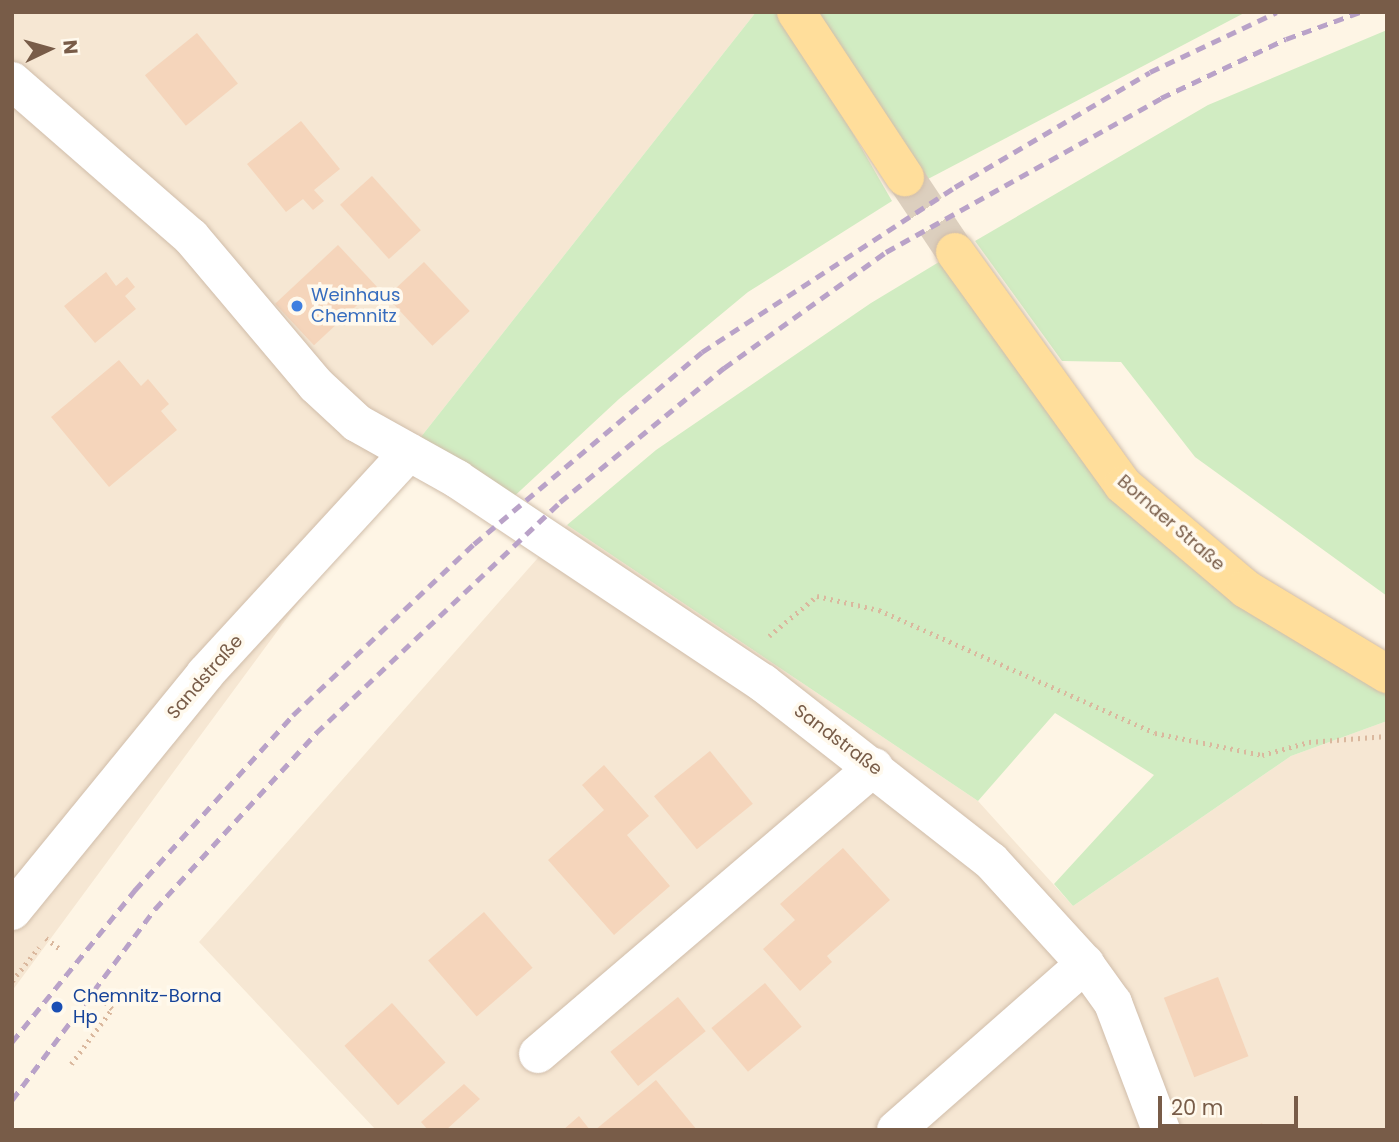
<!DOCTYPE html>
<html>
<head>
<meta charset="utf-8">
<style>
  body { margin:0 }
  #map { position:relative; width:1399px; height:1142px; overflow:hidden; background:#fef5e5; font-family:Poppins,sans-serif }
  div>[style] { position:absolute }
  .residential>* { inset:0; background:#f6e7d3 }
  .green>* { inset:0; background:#d1ecc2 }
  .building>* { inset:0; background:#f5d5bb; transform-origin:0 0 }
  .major-tunnel>* { height:38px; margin-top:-19px; transform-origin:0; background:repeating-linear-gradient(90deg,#dccfbe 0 38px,transparent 0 57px) }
  .path>* { height:4.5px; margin-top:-2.25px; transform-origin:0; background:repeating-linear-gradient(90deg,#dab89e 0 2px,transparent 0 7px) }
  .roads { filter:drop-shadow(0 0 2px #d0bdaa) drop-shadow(0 0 2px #d0bdaa) }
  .minor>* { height:38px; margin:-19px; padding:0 19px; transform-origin:19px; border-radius:19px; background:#fff }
  .major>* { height:38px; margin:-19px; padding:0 19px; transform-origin:19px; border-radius:19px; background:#ffde9b }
  .rail>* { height:5px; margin-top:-2.5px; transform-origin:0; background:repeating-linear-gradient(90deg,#b9a2c8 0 10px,transparent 0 17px) }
  .dots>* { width:19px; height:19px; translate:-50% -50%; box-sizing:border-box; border:4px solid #fff9ed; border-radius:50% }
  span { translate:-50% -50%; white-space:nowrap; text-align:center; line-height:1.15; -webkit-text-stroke:7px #fff9ed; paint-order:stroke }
  .shop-label { font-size:18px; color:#366cbe }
  .left { translate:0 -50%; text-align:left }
  .street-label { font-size:18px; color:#785c48 }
  .transit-label { font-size:18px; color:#164399 }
  .frame { position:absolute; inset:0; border:14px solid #785c48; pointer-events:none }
  .north { position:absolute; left:14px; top:14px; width:70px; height:70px; -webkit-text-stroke:5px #fff9ed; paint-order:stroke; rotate:85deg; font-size:19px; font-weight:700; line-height:28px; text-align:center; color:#785c48 }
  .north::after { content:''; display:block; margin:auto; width:24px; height:32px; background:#785c48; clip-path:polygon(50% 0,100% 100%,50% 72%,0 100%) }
  .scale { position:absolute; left:1158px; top:1096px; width:140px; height:32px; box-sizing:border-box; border:4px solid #785c48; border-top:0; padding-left:9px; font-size:21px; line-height:24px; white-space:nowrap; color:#785c48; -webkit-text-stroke:5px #fff9ed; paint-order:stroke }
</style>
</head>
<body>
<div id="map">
  <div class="residential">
    <i style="clip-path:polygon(12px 12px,756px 12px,413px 447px,12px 991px)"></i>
    <i style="clip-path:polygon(567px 525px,978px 801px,1073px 906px,1291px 756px,1387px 721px,1387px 1130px,376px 1130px,199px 942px)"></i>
  </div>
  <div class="green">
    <i style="clip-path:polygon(756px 12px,783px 12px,892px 201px,748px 292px,619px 399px,507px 503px,413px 447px)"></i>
    <i style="clip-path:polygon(807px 12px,1246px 12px,928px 179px)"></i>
    <i style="clip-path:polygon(1387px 30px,1387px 596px,1195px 457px,1121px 362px,1062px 361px,975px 241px,1208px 105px)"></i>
    <i style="clip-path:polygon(939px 262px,1114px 497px,1387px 689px,1387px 721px,1291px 756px,1073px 906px,1054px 884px,1154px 775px,1055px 713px,978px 801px,567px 525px,656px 450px,871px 303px)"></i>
  </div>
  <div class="building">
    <i style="left:197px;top:33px;width:65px;height:67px;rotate:51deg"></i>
    <i style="clip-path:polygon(301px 121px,340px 169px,314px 190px,324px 201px,313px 210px,303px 199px,286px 212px,247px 164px)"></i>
    <i style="left:372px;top:176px;width:73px;height:43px;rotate:48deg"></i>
    <i style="left:338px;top:245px;width:57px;height:86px;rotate:47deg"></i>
    <i style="left:424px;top:262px;width:67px;height:51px;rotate:47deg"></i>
    <i style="clip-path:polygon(106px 272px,116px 286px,127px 277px,135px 287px,125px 296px,136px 309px,95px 343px,64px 306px)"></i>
    <i style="clip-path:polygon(119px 360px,141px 386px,148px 379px,169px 404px,161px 411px,177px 430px,109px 487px,51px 417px)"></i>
    <i style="left:710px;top:751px;width:68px;height:72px;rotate:51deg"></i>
    <i style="clip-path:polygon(604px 765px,649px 816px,627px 835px,670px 886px,614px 935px,548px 860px,604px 810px,582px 785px)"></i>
    <i style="clip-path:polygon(843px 848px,890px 900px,827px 956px,832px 962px,800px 991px,763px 949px,795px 920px,780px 904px)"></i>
    <i style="left:484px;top:912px;width:74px;height:74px;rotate:49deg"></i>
    <i style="left:1218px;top:977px;width:85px;height:58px;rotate:69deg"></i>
    <i style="left:765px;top:983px;width:57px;height:70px;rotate:50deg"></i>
    <i style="left:678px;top:997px;width:44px;height:87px;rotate:51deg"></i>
    <i style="left:392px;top:1003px;width:80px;height:64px;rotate:48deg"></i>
    <i style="clip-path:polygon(656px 1080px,697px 1130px,595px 1130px)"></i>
    <i style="clip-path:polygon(464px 1084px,480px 1099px,446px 1130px,428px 1130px,421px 1122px)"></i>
    <i style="clip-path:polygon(579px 1116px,590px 1130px,563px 1130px)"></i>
    <i style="clip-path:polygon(1262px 1123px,1265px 1130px,1247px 1130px)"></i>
  </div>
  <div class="major-tunnel">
    <i style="left:905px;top:177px;width:90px;rotate:56.3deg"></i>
  </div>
  <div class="path">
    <i style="left:769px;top:636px;width:62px;rotate:-39.8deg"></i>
    <i style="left:817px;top:596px;width:64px;rotate:12.7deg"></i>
    <i style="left:879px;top:610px;width:302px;rotate:24deg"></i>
    <i style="left:1155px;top:733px;width:109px;rotate:11.6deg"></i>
    <i style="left:1262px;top:755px;width:49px;rotate:-15.5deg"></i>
    <i style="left:1309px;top:742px;width:78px;rotate:-4.4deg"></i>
    <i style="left:46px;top:938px;width:18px;rotate:38deg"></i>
    <i style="left:12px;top:981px;width:43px;rotate:-51.5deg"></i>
    <i style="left:71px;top:1064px;width:69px;rotate:-53.3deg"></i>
    <i style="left:112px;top:1009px;width:13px;rotate:-138deg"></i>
  </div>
  <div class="roads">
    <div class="minor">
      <i style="left:12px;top:81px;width:237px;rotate:41.1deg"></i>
      <i style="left:191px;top:237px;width:194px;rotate:49.8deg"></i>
      <i style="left:316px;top:385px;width:56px;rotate:42.8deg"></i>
      <i style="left:357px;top:423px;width:115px;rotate:29.2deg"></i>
      <i style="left:457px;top:479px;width:368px;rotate:33.7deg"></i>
      <i style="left:763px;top:683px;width:289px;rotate:38deg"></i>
      <i style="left:991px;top:861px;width:139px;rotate:47.6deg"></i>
      <i style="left:1085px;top:964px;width:48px;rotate:54.3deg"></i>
      <i style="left:1113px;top:1003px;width:136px;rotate:69.3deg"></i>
      <i style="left:12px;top:911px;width:306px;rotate:-50.8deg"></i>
      <i style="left:205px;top:674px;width:301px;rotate:-47.4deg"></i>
      <i style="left:538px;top:1054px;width:442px;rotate:-40.5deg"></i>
      <i style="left:896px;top:1130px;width:252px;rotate:-41.3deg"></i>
    </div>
    <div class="major">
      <i style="left:796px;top:12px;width:198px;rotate:56.6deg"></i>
      <i style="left:955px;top:252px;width:287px;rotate:54.2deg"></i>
      <i style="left:1123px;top:485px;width:161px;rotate:40.2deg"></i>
      <i style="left:1246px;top:589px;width:165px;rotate:31.1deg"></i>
    </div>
  </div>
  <div class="rail">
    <i style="left:12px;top:1042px;width:196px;rotate:-51deg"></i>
    <i style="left:135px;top:890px;width:236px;rotate:-47.9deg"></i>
    <i style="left:293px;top:715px;width:249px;rotate:-43.4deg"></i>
    <i style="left:474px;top:544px;width:298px;rotate:-40.1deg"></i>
    <i style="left:702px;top:352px;width:302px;rotate:-33.1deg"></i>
    <i style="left:955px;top:187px;width:226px;rotate:-30.5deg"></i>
    <i style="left:1150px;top:72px;width:140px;rotate:-25.3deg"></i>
    <i style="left:12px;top:1100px;width:239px;rotate:-53.2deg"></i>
    <i style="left:155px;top:909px;width:239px;rotate:-47.5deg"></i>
    <i style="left:316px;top:733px;width:336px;rotate:-43.4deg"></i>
    <i style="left:560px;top:502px;width:212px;rotate:-39.3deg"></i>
    <i style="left:724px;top:368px;width:199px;rotate:-35.6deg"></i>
    <i style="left:886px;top:252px;width:315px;rotate:-29.2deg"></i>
    <i style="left:1161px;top:98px;width:138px;rotate:-25.3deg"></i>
    <i style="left:1286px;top:39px;width:79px;rotate:-20deg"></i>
  </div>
  <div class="dots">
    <i style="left:297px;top:306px;background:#3f7fe0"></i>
    <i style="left:57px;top:1007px;background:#1a4fb4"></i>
  </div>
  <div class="shop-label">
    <span class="left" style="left:311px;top:306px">Weinhaus<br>Chemnitz</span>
  </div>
  <div class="street-label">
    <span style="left:1171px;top:523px;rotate:41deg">Bornaer Straße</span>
    <span style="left:205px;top:677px;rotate:-49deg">Sandstraße</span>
    <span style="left:838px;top:740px;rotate:37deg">Sandstraße</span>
  </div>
  <div class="transit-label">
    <span class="left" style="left:73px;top:1007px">Chemnitz-Borna<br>Hp</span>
  </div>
  <div class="frame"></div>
  <div class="north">N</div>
  <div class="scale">20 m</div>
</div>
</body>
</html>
